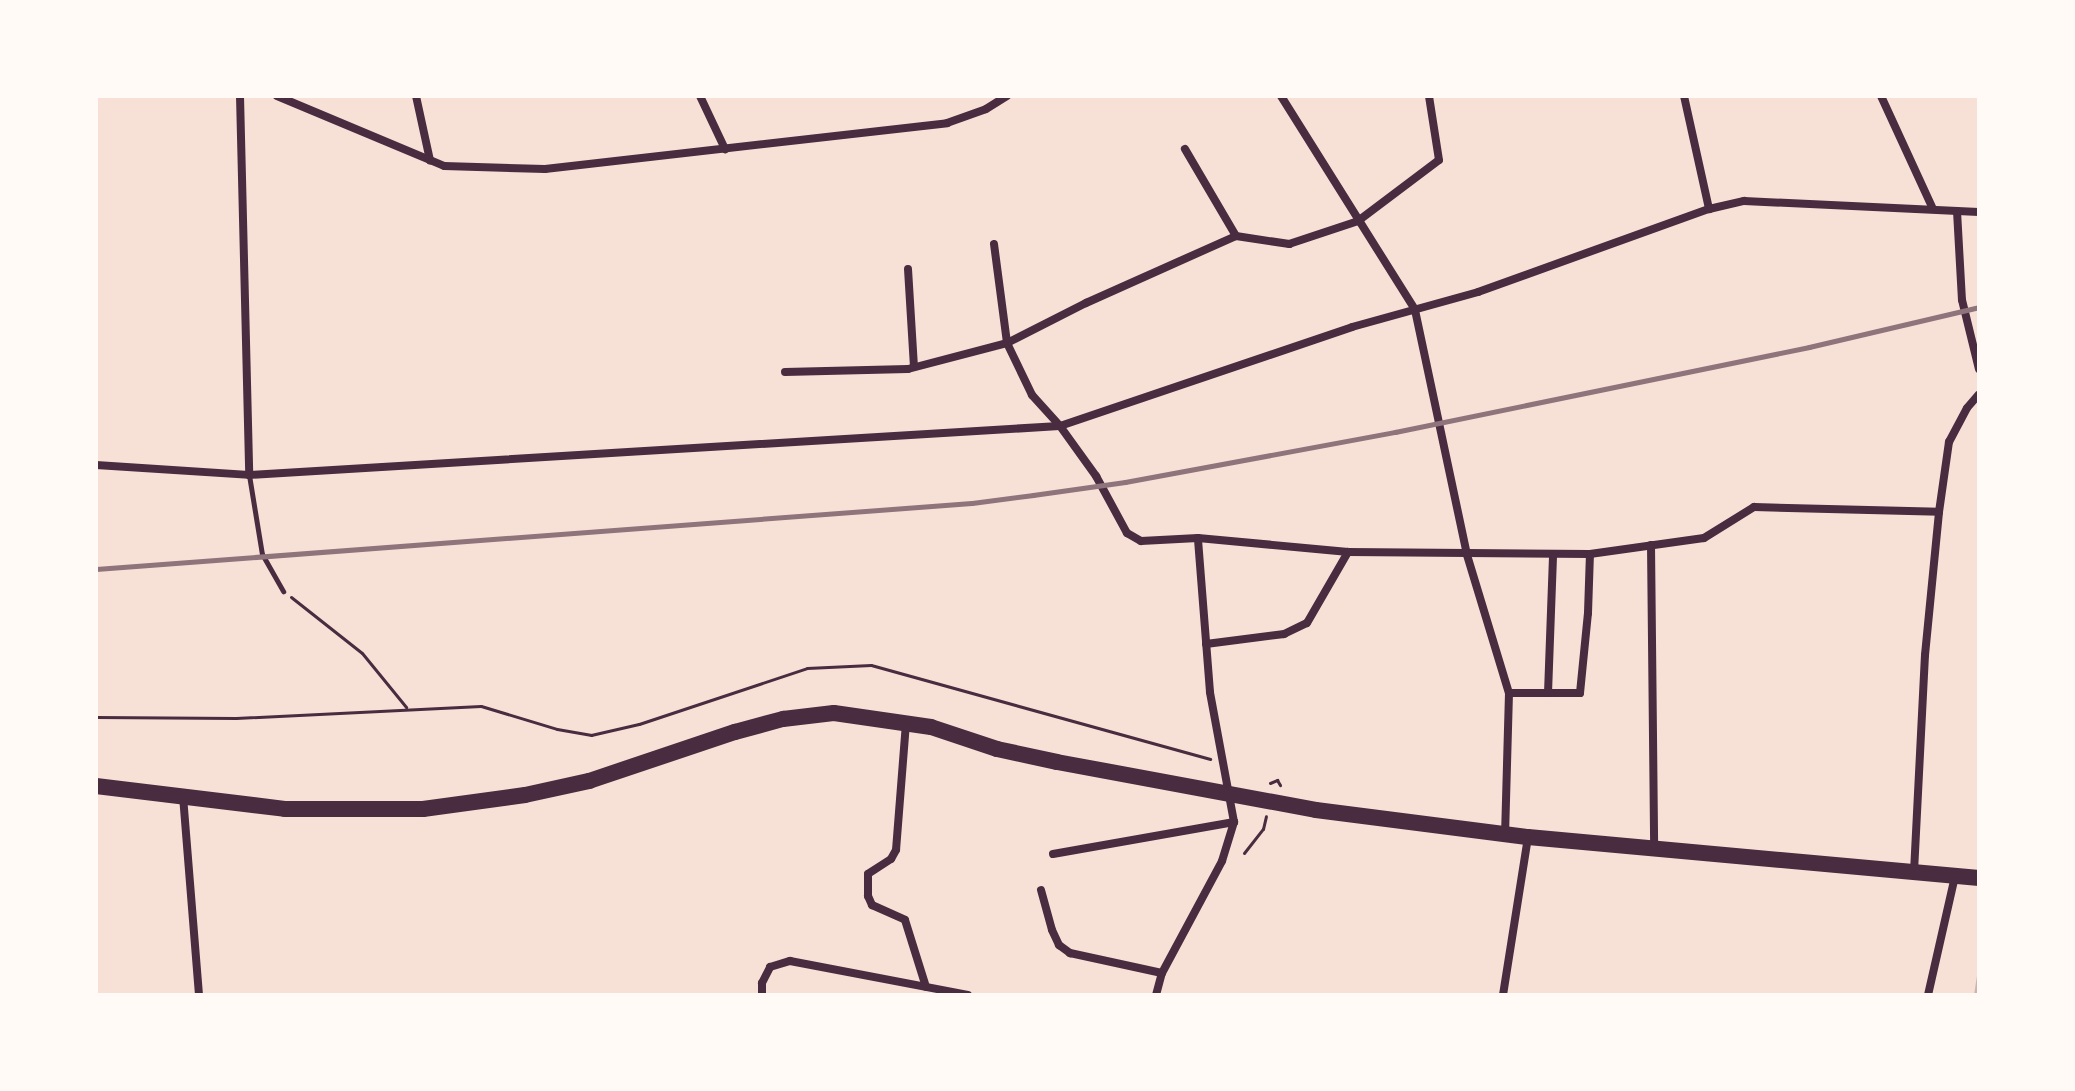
<!DOCTYPE html>
<html>
<head>
<meta charset="utf-8">
<style>
  body { margin:0 }
  #map { position:relative; width:2075px; height:1091px; overflow:hidden; background:#f7e1d7; font-family:"Space Grotesk",sans-serif }
  div>[style] { position:absolute }
  .building>* { inset:0; background:#ccb4b1 }
  .path>* { height:3px; margin:-1.5px; padding:0 1.5px; transform-origin:1.5px; border-radius:1.5px; background:#4a2c40 }
  .service>* { height:5px; margin:-2.5px; padding:0 2.5px; transform-origin:2.5px; border-radius:2.5px; background:#4a2c40 }
  .minor>* { height:8px; margin:-4px; padding:0 4px; transform-origin:4px; border-radius:4px; background:#4a2c40 }
  .trunk>* { height:16px; margin:-8px; padding:0 8px; transform-origin:8px; border-radius:8px; background:#4a2c40 }
  .rail>* { height:5px; margin:-2.5px; padding:0 2.5px; transform-origin:2.5px; border-radius:2.5px; background:#8f747c }
  span { translate:-50% -50%; white-space:nowrap; text-align:center; line-height:1.15; -webkit-text-stroke:8px #fffaf5; paint-order:stroke }
  .frame { position:absolute; inset:0; border:98px solid #fffaf5; pointer-events:none }
</style>
</head>
<body>
<div id="map">
  <div class="building">
    <i style="clip-path:polygon(1977px 976px,1979px 995px,1974px 995px)"></i>
  </div>
  <div class="path">
    <i style="left:291px;top:597px;width:90px;rotate:38.3deg"></i>
    <i style="left:362px;top:653px;width:70px;rotate:50.8deg"></i>
    <i style="left:96px;top:717px;width:140px;rotate:0.4deg"></i>
    <i style="left:236px;top:718px;width:245px;rotate:-2.8deg"></i>
    <i style="left:481px;top:706px;width:79px;rotate:16.8deg"></i>
    <i style="left:557px;top:729px;width:35px;rotate:10deg"></i>
    <i style="left:591px;top:735px;width:49px;rotate:-12.9deg"></i>
    <i style="left:639px;top:724px;width:177px;rotate:-18.4deg"></i>
    <i style="left:807px;top:668px;width:64px;rotate:-2.7deg"></i>
    <i style="left:871px;top:665px;width:352px;rotate:15.5deg"></i>
    <i style="left:1270px;top:783px;width:8px;rotate:-23deg"></i>
    <i style="left:1277px;top:780px;width:6px;rotate:59deg"></i>
    <i style="left:1244px;top:853px;width:31px;rotate:-52deg"></i>
    <i style="left:1263px;top:829px;width:13px;rotate:-77deg"></i>
  </div>
  <div class="service">
    <i style="left:249px;top:475px;width:80px;rotate:80.7deg"></i>
    <i style="left:262px;top:554px;width:43px;rotate:60.4deg"></i>
  </div>
  <div class="minor">
    <i style="left:240px;top:96px;width:379px;rotate:88.6deg"></i>
    <i style="left:277px;top:96px;width:181px;rotate:22.7deg"></i>
    <i style="left:444px;top:166px;width:101px;rotate:1.7deg"></i>
    <i style="left:545px;top:169px;width:405px;rotate:-6.5deg"></i>
    <i style="left:947px;top:123px;width:41px;rotate:-19.7deg"></i>
    <i style="left:986px;top:109px;width:25px;rotate:-32deg"></i>
    <i style="left:416px;top:96px;width:66px;rotate:77.7deg"></i>
    <i style="left:700px;top:96px;width:59px;rotate:64.7deg"></i>
    <i style="left:1281px;top:96px;width:252px;rotate:57.9deg"></i>
    <i style="left:1415px;top:310px;width:250px;rotate:78deg"></i>
    <i style="left:1467px;top:555px;width:144px;rotate:73.1deg"></i>
    <i style="left:1509px;top:693px;width:141px;rotate:91.6deg"></i>
    <i style="left:1684px;top:96px;width:116px;rotate:77.5deg"></i>
    <i style="left:1881px;top:96px;width:124px;rotate:65.3deg"></i>
    <i style="left:1957px;top:211px;width:89px;rotate:86.8deg"></i>
    <i style="left:1962px;top:300px;width:71px;rotate:76.2deg"></i>
    <i style="left:1236px;top:236px;width:54px;rotate:8.6deg"></i>
    <i style="left:1289px;top:244px;width:73px;rotate:-18.4deg"></i>
    <i style="left:1358px;top:221px;width:101px;rotate:-37deg"></i>
    <i style="left:1439px;top:160px;width:65px;rotate:-98.9deg"></i>
    <i style="left:994px;top:244px;width:100px;rotate:82.5deg"></i>
    <i style="left:1007px;top:343px;width:58px;rotate:64.3deg"></i>
    <i style="left:1032px;top:395px;width:42px;rotate:47.9deg"></i>
    <i style="left:1060px;top:426px;width:62px;rotate:54.2deg"></i>
    <i style="left:1096px;top:476px;width:65px;rotate:61.5deg"></i>
    <i style="left:1127px;top:533px;width:16px;rotate:30deg"></i>
    <i style="left:1141px;top:541px;width:57px;rotate:-3deg"></i>
    <i style="left:1198px;top:538px;width:151px;rotate:5.3deg"></i>
    <i style="left:1348px;top:552px;width:242px;rotate:0.5deg"></i>
    <i style="left:1590px;top:554px;width:115px;rotate:-8deg"></i>
    <i style="left:1704px;top:538px;width:59px;rotate:-31.8deg"></i>
    <i style="left:1754px;top:507px;width:185px;rotate:1.5deg"></i>
    <i style="left:908px;top:269px;width:98px;rotate:86.5deg"></i>
    <i style="left:785px;top:372px;width:123px;rotate:-1.4deg"></i>
    <i style="left:908px;top:369px;width:102px;rotate:-14.7deg"></i>
    <i style="left:1007px;top:343px;width:89px;rotate:-26.9deg"></i>
    <i style="left:1086px;top:303px;width:164px;rotate:-24.1deg"></i>
    <i style="left:1236px;top:236px;width:101px;rotate:-120.4deg"></i>
    <i style="left:96px;top:465px;width:153px;rotate:3.7deg"></i>
    <i style="left:249px;top:475px;width:812px;rotate:-3.46deg"></i>
    <i style="left:1060px;top:426px;width:308px;rotate:-18.7deg"></i>
    <i style="left:1352px;top:327px;width:131px;rotate:-15.5deg"></i>
    <i style="left:1478px;top:292px;width:245px;rotate:-19.8deg"></i>
    <i style="left:1709px;top:209px;width:36px;rotate:-13deg"></i>
    <i style="left:1744px;top:201px;width:235px;rotate:2.7deg"></i>
    <i style="left:1651px;top:545px;width:304px;rotate:89.4deg"></i>
    <i style="left:1206px;top:644px;width:79px;rotate:-7.3deg"></i>
    <i style="left:1284px;top:634px;width:25px;rotate:-26deg"></i>
    <i style="left:1307px;top:623px;width:82px;rotate:-60deg"></i>
    <i style="left:1509px;top:693px;width:71px"></i>
    <i style="left:1580px;top:693px;width:80px;rotate:-84.3deg"></i>
    <i style="left:1588px;top:613px;width:59px;rotate:-88.1deg"></i>
    <i style="left:1548px;top:693px;width:139px;rotate:-87.9deg"></i>
    <i style="left:906px;top:723px;width:127px;rotate:94.5deg"></i>
    <i style="left:896px;top:850px;width:10px;rotate:119deg"></i>
    <i style="left:891px;top:859px;width:27px;rotate:147deg"></i>
    <i style="left:868px;top:874px;width:22px;rotate:90deg"></i>
    <i style="left:868px;top:896px;width:10px;rotate:66deg"></i>
    <i style="left:872px;top:905px;width:36px;rotate:24deg"></i>
    <i style="left:905px;top:920px;width:70px;rotate:72.6deg"></i>
    <i style="left:183px;top:796px;width:200px;rotate:85.4deg"></i>
    <i style="left:1053px;top:854px;width:184px;rotate:-10deg"></i>
    <i style="left:1914px;top:872px;width:217px;rotate:-87.1deg"></i>
    <i style="left:1925px;top:655px;width:144px;rotate:-84.4deg"></i>
    <i style="left:1939px;top:512px;width:71px;rotate:-81.9deg"></i>
    <i style="left:1949px;top:442px;width:38px;rotate:-62deg"></i>
    <i style="left:1967px;top:408px;width:18px;rotate:-49deg"></i>
    <i style="left:1041px;top:890px;width:41px;rotate:74.6deg"></i>
    <i style="left:1052px;top:930px;width:17px;rotate:65deg"></i>
    <i style="left:1059px;top:945px;width:14px;rotate:36deg"></i>
    <i style="left:1070px;top:953px;width:94px;rotate:12.3deg"></i>
    <i style="left:762px;top:995px;width:12px;rotate:-90deg"></i>
    <i style="left:762px;top:983px;width:18px;rotate:-63deg"></i>
    <i style="left:770px;top:967px;width:21px;rotate:-17deg"></i>
    <i style="left:790px;top:961px;width:181px;rotate:10.8deg"></i>
    <i style="left:1156px;top:995px;width:23px;rotate:-75deg"></i>
    <i style="left:1162px;top:973px;width:127px;rotate:-61.8deg"></i>
    <i style="left:1222px;top:861px;width:41px;rotate:-72.9deg"></i>
    <i style="left:1234px;top:822px;width:132px;rotate:-100.5deg"></i>
    <i style="left:1210px;top:692px;width:154px;rotate:-94.5deg"></i>
    <i style="left:1503px;top:995px;width:160px;rotate:-81deg"></i>
    <i style="left:1928px;top:995px;width:122px;rotate:-77.2deg"></i>
  </div>
  <div class="trunk">
    <i style="left:96px;top:786px;width:190px;rotate:6.9deg"></i>
    <i style="left:285px;top:809px;width:138px"></i>
    <i style="left:423px;top:809px;width:103px;rotate:-7.8deg"></i>
    <i style="left:525px;top:795px;width:66px;rotate:-12.3deg"></i>
    <i style="left:589px;top:781px;width:154px;rotate:-18.6deg"></i>
    <i style="left:735px;top:732px;width:50px;rotate:-15.2deg"></i>
    <i style="left:783px;top:719px;width:51px;rotate:-6.7deg"></i>
    <i style="left:834px;top:713px;width:98px;rotate:8.2deg"></i>
    <i style="left:931px;top:727px;width:70px;rotate:18.4deg"></i>
    <i style="left:997px;top:749px;width:61px;rotate:12.2deg"></i>
    <i style="left:1057px;top:762px;width:263px;rotate:10.5deg"></i>
    <i style="left:1316px;top:810px;width:214px;rotate:7.3deg"></i>
    <i style="left:1528px;top:837px;width:453px;rotate:5.2deg"></i>
  </div>
  <div class="rail">
    <i style="left:96px;top:569px;width:878px;rotate:-4.31deg"></i>
    <i style="left:972px;top:503px;width:62px;rotate:-7.5deg"></i>
    <i style="left:1033px;top:495px;width:93px;rotate:-8deg"></i>
    <i style="left:1125px;top:482px;width:275px;rotate:-10.5deg"></i>
    <i style="left:1395px;top:432px;width:423px;rotate:-11.6deg"></i>
    <i style="left:1809px;top:347px;width:175px;rotate:-13.2deg"></i>
  </div>
  <div class="frame"></div>
</div>
</body>
</html>
